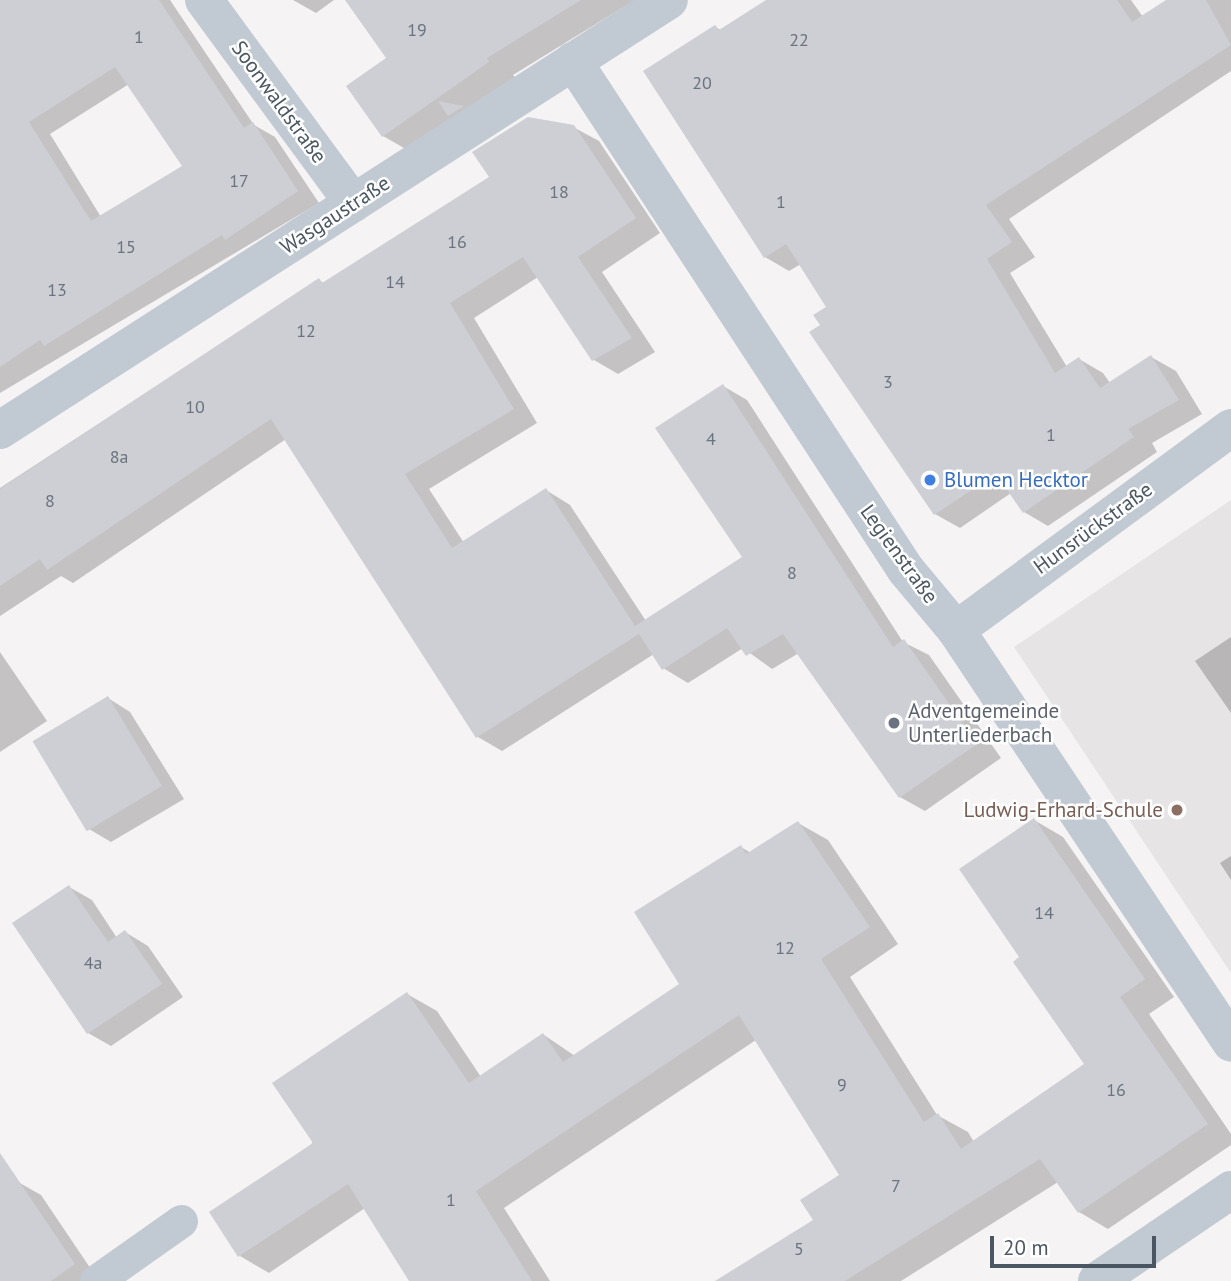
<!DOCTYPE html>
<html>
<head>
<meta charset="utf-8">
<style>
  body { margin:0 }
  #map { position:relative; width:1231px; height:1281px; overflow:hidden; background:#f5f3f3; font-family:"PT Sans",sans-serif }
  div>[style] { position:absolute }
  .education>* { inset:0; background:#e6e4e5 }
  .shadow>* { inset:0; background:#0003 }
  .building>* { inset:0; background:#cdcfd5; transform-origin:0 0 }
  .service>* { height:33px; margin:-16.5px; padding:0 16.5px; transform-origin:16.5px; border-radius:16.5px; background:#c1cad2 }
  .minor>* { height:38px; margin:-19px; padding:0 19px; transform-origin:19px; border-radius:19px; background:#c1cad2 }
  .tertiary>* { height:38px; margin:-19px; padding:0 19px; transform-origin:19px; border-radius:19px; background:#c1cad2 }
  .dots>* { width:19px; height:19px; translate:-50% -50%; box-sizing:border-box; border:4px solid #fff; border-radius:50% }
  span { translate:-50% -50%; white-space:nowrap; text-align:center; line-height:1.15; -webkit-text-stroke:5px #fff; paint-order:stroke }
  .number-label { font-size:18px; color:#6b747e }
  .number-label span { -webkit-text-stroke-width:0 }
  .street-label { font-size:21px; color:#4a5661 }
  .shop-label { font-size:21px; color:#366cbe }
  .left { translate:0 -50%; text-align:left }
  .worship-label { font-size:21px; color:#5b616d }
  .education-label { font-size:21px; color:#785e54 }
  .right { translate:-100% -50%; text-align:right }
  .scale { position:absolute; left:990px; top:1236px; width:166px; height:32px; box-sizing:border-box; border:4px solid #4a5661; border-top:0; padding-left:9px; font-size:21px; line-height:24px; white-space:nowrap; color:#4a5661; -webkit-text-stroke:5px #fff; paint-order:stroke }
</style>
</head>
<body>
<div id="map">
  <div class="education">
    <i style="clip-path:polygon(1231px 500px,1231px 973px,1014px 647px)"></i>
  </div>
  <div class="shadow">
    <i style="clip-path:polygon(evenodd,0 0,170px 0,254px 125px,275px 137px,319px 203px,0 393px,0 0,129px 84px,185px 166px,101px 217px,50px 134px,129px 84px)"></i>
    <i style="clip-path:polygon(293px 0,334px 0,316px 13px)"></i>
    <i style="clip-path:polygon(347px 0,635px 0,513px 75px,516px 78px,411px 152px,383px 136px,388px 59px)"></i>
    <i style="clip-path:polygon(769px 0,1131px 0,1143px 17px,1167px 0,1231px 0,1231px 71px,1009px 219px,1035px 257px,1010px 273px,1067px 367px,1079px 359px,1103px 373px,1110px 383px,1151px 357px,1176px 371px,1202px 414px,1152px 443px,1157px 452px,1048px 526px,1024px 512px,1011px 493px,960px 528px,935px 514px,822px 325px,828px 307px,801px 264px,789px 271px,765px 257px,715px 27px,721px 30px)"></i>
    <i style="clip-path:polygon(573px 127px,599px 141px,660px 233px,602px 272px,655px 352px,618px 374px,594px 360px,538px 277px,474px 318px,537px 423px,429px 489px,464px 543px,546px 490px,570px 505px,646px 621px,744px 558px,723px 386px,747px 400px,903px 642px,929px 655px,1001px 758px,925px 811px,900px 797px,799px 653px,772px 669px,743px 648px,688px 683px,663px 668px,654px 654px,502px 751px,478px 737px,286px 439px,73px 583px,61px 576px,0 616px,0 488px,319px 280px,325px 284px)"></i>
    <i style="clip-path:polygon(1231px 637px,1231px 713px,1195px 661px)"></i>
    <i style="clip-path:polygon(0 652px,47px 721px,0 752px)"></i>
    <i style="clip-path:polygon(108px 698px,130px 712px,184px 799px,111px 842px,89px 829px)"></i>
    <i style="clip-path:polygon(1034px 820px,1063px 837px,1174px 997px,1149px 1014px,1231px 1134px,1231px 1145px,1108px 1229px,1079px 1212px,1058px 1182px,901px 1281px,718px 1281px,815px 1220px,841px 1175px,756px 1040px,504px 1208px,550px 1281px,411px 1281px,365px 1208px,269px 1273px,240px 1256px,407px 994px,437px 1011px,481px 1077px,544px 1035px,575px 1056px,682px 984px,741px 847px,751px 853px,798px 823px,828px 840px,898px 944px,850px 977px,937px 1115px,968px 1132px,974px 1142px,1087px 1065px,1022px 958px)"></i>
    <i style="clip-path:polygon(1231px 856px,1231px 880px,1220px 863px)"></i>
    <i style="clip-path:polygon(69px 887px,92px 900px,117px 938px,125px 932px,148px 946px,183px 997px,111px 1046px,88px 1033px)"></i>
    <i style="clip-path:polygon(18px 1182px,41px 1195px,97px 1278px,94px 1281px,0 1281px,0 1195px)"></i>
  </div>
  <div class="building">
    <i style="clip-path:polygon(evenodd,0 0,159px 0,244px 128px,253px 122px,298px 191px,225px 240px,222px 235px,44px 346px,40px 340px,0 367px,0 0,115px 67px,182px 166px,91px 221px,29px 122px,115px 67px)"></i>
    <i style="clip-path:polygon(345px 0,581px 0,487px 58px,489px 62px,382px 137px,346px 86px,386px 58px)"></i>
    <i style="clip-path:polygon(766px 0,1117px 0,1132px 22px,1166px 0,1206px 0,1231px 45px,986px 205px,1012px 242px,987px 259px,1055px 373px,1079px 357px,1100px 388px,1151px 355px,1179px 400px,1128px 429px,1134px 437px,1023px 513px,996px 474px,934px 515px,809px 332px,820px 325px,813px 315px,826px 307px,786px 244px,764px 258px,643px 71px,715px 25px,719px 30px)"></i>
    <i style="clip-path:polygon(438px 101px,464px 106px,448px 116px)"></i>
    <i style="clip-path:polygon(528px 117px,574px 125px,636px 218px,578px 257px,632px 338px,592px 361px,523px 257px,450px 303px,514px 409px,405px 474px,452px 548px,546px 488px,635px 626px,742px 557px,655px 428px,723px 384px,893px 647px,904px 639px,977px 744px,899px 798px,783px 634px,746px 656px,727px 628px,662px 670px,639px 634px,476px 738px,271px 419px,47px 570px,40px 559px,0 586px,0 489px,319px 278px,322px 283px,489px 177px,472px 152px)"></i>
    <i style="left:108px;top:696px;width:105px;height:88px;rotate:59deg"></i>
    <i style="clip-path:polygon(1034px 818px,1145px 979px,1120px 997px,1208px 1124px,1078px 1213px,1040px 1159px,845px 1281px,715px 1281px,813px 1220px,800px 1200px,839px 1175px,739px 1015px,476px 1191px,532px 1281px,409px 1281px,348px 1184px,238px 1257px,209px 1212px,313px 1143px,272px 1083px,407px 992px,469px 1083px,543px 1033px,563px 1062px,679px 984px,634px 912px,741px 845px,746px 854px,798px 821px,870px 927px,821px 959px,924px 1122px,938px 1113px,961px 1149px,1084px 1064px,1013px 962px,1019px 957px,959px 869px)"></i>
    <i style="clip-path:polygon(69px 885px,108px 942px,125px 930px,162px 984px,87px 1034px,12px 923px)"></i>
    <i style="clip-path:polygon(0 1153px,75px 1264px,51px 1281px,0 1281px)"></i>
  </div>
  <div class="service">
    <i style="left:96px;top:1281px;width:104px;rotate:-35.2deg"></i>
  </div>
  <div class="minor">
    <i style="left:204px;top:0;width:252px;rotate:53.7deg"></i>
    <i style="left:956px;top:630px;width:496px;rotate:56.3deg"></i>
    <i style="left:1097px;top:1281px;width:162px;rotate:-34.2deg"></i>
  </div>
  <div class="tertiary">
    <i style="left:573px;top:61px;width:608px;rotate:56.81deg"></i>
    <i style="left:906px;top:570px;width:78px;rotate:50.2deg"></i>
    <i style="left:956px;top:630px;width:341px;rotate:-36.3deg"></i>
    <i style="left:0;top:430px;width:795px;rotate:-32.73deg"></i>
  </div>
  <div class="dots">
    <i style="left:930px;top:480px;background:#3f7fe0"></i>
    <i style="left:894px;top:723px;background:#6b7280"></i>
    <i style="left:1177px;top:810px;background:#8d6e63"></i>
  </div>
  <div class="number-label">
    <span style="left:417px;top:30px">19</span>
    <span style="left:139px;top:37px">1</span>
    <span style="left:799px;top:40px">22</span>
    <span style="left:702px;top:83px">20</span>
    <span style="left:239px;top:181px">17</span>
    <span style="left:559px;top:192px">18</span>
    <span style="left:781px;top:202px">1</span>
    <span style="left:457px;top:242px">16</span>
    <span style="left:126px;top:247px">15</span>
    <span style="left:395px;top:282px">14</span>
    <span style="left:57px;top:290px">13</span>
    <span style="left:306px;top:331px">12</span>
    <span style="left:888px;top:382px">3</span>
    <span style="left:195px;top:407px">10</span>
    <span style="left:1051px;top:435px">1</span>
    <span style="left:711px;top:439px">4</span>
    <span style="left:119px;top:457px">8a</span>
    <span style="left:50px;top:501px">8</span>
    <span style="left:792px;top:573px">8</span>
    <span style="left:1044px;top:913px">14</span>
    <span style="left:785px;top:948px">12</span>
    <span style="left:93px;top:963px">4a</span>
    <span style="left:842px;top:1085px">9</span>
    <span style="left:1116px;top:1090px">16</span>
    <span style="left:896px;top:1186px">7</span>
    <span style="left:451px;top:1200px">1</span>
    <span style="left:799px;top:1249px">5</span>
  </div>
  <div class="street-label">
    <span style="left:279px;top:102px;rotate:54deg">Soonwaldstraße</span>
    <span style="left:335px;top:215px;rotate:-33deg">Wasgaustraße</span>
    <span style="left:1093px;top:528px;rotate:-36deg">Hunsrückstraße</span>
    <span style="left:899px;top:554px;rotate:54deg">Legienstraße</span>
  </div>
  <div class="shop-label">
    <span class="left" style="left:944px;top:480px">Blumen Hecktor</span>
  </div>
  <div class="worship-label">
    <span class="left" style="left:908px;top:723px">Adventgemeinde<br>Unterliederbach</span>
  </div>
  <div class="education-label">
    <span class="right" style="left:1163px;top:810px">Ludwig-Erhard-Schule</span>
  </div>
  <div class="scale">20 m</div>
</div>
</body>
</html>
